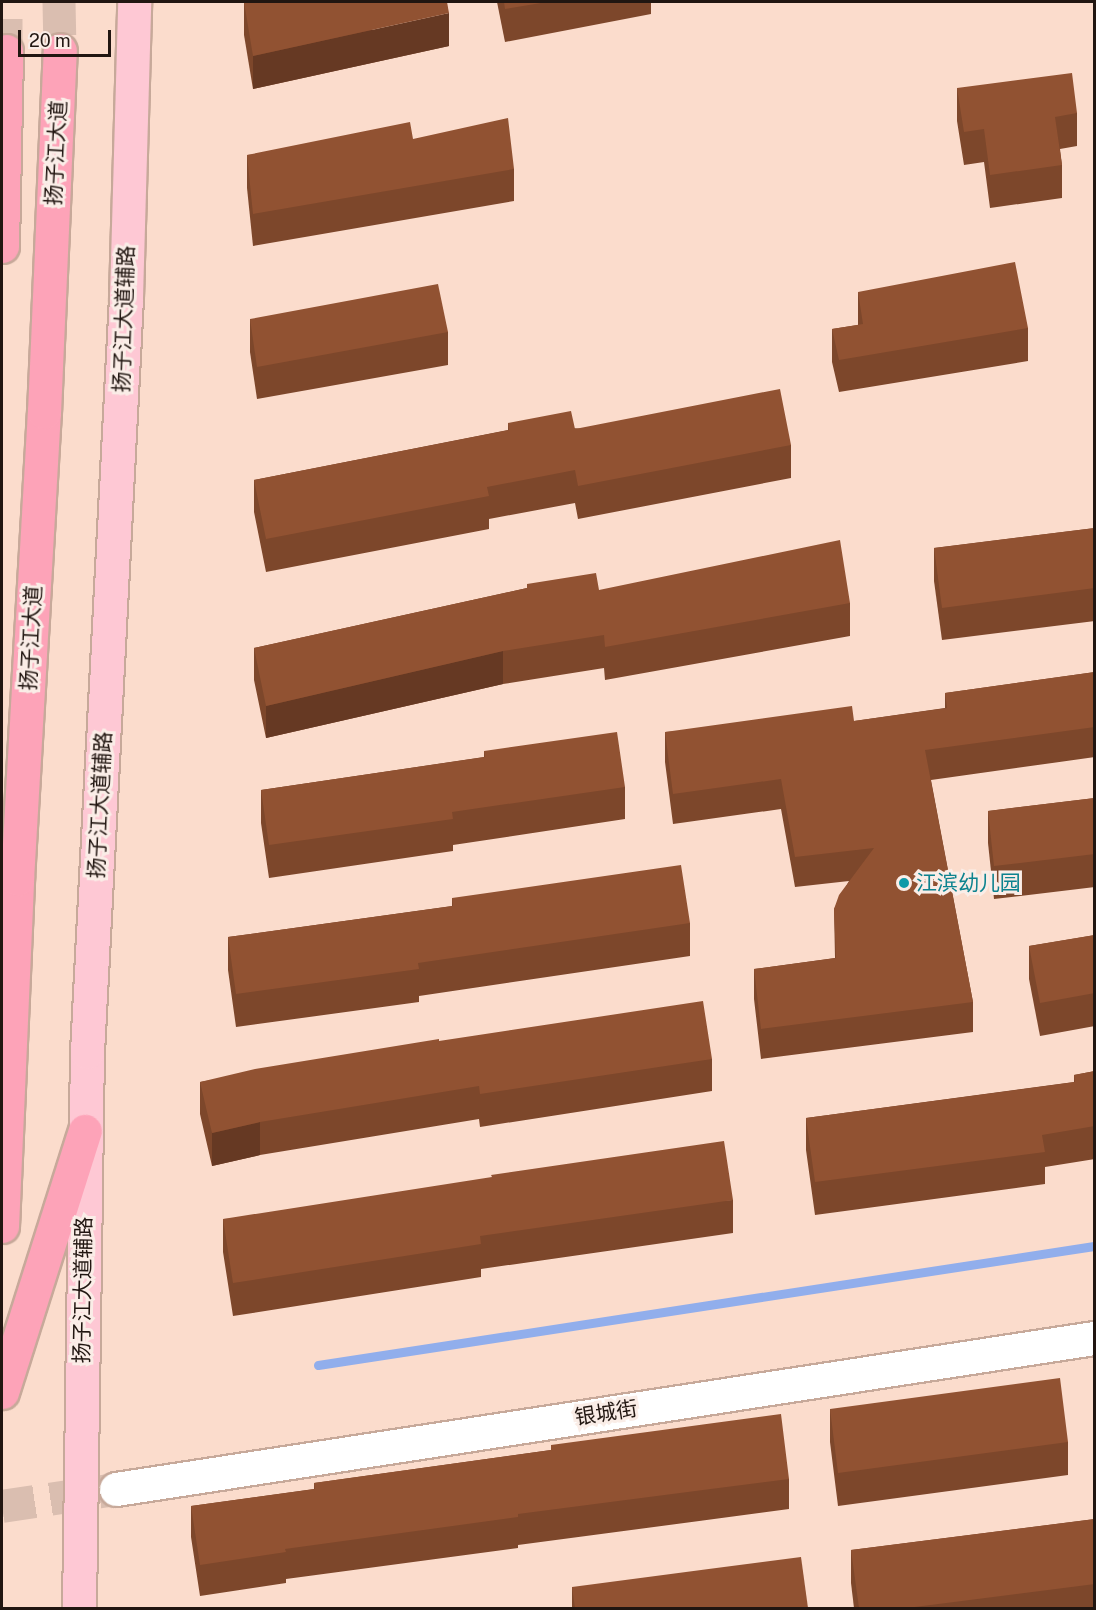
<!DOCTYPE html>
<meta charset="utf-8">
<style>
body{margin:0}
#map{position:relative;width:1096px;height:1610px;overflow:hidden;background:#fbdccc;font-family:"Public Sans","Noto Sans SC",sans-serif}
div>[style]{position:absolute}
.stream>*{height:9px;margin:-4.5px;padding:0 4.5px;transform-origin:4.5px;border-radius:4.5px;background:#91aeec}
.minor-tunnel>*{height:33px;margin-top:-16.5px;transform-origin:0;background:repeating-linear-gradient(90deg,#dabeb0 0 33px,transparent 0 49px)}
.highway-tunnel>*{height:33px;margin-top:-16.5px;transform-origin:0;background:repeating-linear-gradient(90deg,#dabeb0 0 33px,transparent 0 49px)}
.roads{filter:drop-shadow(2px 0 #c7a99a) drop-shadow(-2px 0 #c7a99a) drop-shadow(0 2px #c7a99a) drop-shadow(0 -2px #c7a99a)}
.minor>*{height:33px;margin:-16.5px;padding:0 16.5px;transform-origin:16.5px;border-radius:16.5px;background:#fff}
.major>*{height:33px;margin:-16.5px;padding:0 16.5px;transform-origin:16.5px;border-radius:16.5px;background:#fec8d4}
.highway>*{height:33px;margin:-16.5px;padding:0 16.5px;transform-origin:16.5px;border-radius:16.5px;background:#fda3b8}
.wall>*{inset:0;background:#7d472b}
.shaded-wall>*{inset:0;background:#663923}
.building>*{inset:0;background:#915232}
.dots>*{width:16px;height:16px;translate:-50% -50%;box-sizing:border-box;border:3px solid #faede7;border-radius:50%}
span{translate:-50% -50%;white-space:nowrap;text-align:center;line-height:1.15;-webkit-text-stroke:6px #faede7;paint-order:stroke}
.street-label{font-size:21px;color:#211611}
.culture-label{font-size:21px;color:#0d838f}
.left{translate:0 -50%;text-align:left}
.frame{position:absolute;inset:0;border:3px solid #211611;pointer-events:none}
.scale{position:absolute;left:18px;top:30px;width:93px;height:27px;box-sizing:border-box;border:3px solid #211611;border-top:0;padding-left:8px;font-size:18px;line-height:21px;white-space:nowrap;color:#211611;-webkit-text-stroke:4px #faede7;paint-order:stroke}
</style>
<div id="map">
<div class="stream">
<div style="left:318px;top:1365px;width:785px;rotate:-8.72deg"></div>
</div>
<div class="minor-tunnel">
<div style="left:2px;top:1506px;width:115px;rotate:-8.5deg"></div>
</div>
<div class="highway-tunnel">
<div style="left:59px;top:2px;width:48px;rotate:88.8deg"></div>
<div style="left:6px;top:51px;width:49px;rotate:-90deg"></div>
</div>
<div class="roads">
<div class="minor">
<div style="left:116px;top:1489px;width:990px;rotate:-8.78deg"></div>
</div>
<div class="major">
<div style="left:79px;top:1608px;width:556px;rotate:-89.18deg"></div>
<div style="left:87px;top:1052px;width:756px;rotate:-87.04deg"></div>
<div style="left:126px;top:297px;width:295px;rotate:-88.4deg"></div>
</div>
<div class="highway">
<div style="left:2px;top:246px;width:195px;rotate:-88.8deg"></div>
<div style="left:2px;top:1226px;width:347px;rotate:-87.5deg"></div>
<div style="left:17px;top:879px;width:468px;rotate:-86.7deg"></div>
<div style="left:44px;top:412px;width:362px;rotate:-87.5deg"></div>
<div style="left:2px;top:1392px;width:274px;rotate:-72.4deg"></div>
</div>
</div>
<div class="wall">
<div style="clip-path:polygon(244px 2px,449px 46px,253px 89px,244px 35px)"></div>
<div style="clip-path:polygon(497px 2px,651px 2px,651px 14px,505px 42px)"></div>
<div style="clip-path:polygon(957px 88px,1077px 113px,1077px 146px,1060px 149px,1062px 165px,1062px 198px,990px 208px,984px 162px,964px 165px,957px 121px)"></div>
<div style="clip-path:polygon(413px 139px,514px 169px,514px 201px,253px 246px,247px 188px,247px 155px)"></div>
<div style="clip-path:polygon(1093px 217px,1095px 217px,1095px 259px,1093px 250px)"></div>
<div style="clip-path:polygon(858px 292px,1028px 328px,1028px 361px,839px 392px,832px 362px,832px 329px,858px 325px)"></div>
<div style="clip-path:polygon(250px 319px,448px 332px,448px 365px,257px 399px,250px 352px)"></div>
<div style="clip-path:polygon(508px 423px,791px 445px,791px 478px,578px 519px,575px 503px,489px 519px,489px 529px,266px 572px,254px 512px,254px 480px,508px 430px)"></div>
<div style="clip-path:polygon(1095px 528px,1095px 621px,942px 640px,934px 581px,934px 548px)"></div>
<div style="clip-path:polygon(527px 584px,599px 590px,850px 603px,850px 636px,605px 680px,604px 668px,503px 684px,266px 738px,254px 680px,254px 648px,527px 588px)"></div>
<div style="clip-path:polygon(1095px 672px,1095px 757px,931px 780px,973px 1002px,973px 1032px,761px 1059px,754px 999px,754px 969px,835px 958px,834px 909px,849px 881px,795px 887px,781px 809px,673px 824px,665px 762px,665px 732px,854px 721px,945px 708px,945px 693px)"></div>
<div style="clip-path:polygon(484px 751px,625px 787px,625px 819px,453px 845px,453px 851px,269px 878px,261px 823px,261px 790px,484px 757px)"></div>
<div style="clip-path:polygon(1095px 798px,1095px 887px,994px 899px,988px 843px,988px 811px)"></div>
<div style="clip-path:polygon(452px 898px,690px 923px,690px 956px,419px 996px,419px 1002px,236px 1027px,228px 970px,228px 937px,452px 906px)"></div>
<div style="clip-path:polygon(1095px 935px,1095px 1026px,1040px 1036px,1029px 979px,1029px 946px)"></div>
<div style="clip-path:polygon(439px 1041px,712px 1059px,712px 1091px,480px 1127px,479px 1119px,260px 1155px,212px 1166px,200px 1114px,200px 1082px)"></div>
<div style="clip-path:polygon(1095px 1071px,1095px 1159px,1045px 1167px,1045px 1184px,815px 1215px,806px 1150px,806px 1118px,1074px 1082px,1074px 1075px)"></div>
<div style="clip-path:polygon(733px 1200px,733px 1233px,481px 1269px,481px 1277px,233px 1316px,223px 1252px,223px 1219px)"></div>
<div style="clip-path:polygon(830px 1409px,1068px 1442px,1068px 1475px,838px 1506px,830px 1442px)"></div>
<div style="clip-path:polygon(551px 1445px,789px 1479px,789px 1509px,518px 1545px,518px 1548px,286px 1579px,286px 1583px,200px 1596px,191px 1537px,191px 1506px,314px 1489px,314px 1483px,551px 1450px)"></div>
<div style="clip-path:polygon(1095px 1519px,1095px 1608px,854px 1608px,851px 1583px,851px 1550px)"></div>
<div style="clip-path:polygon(572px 1587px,808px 1608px,572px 1608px)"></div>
</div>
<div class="shaded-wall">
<div style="clip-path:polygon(449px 13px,449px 46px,253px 89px,253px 56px)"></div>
<div style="clip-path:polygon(503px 651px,503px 684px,266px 738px,266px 706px)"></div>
<div style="clip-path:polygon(260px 1122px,260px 1155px,212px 1166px,212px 1133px)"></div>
</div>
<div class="building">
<div style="clip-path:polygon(244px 2px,447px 2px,449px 13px,253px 56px)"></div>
<div style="clip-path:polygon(504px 2px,547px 2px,505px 9px)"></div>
<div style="clip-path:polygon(1072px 73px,1077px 113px,1055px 117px,1062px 165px,990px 175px,984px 129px,964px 132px,957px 88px)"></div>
<div style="clip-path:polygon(508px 118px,514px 169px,253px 214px,247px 155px,410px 122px,413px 139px)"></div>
<div style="clip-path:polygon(1015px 262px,1028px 328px,839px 360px,832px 329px,863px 324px,858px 292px)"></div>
<div style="clip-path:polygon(438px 284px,448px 332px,257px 367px,250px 319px)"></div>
<div style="clip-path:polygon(780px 389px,791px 445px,578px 486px,575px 470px,487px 487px,489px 496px,266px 539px,254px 480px,509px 430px,508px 423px,571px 411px,575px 429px)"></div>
<div style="clip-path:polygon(1095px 528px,1095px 588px,942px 608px,934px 548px)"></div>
<div style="clip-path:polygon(840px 540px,850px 603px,605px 647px,604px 635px,503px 651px,266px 706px,254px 648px,527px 588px,527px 584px,596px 573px,599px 590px)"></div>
<div style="clip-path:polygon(1095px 672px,1095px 727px,925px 750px,973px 1002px,761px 1029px,754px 969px,836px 958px,834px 909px,839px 895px,874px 848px,795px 857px,781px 779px,673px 794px,665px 732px,852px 706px,854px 721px,947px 708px,945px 693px)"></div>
<div style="clip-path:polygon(617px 732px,625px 787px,452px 812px,453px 819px,269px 845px,261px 790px,485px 757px,484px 751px)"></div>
<div style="clip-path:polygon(1095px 798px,1095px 854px,994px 866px,988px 811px)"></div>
<div style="clip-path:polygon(681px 865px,690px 923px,418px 963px,419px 969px,236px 994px,228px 937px,453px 906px,452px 898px)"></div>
<div style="clip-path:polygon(1095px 935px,1095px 993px,1040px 1003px,1029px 946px)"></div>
<div style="clip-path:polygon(703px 1001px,712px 1059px,480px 1094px,479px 1086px,260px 1122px,212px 1133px,200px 1082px,255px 1069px,439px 1039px,439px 1041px)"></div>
<div style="clip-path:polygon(1095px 1071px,1095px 1126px,1042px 1135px,1045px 1152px,815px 1182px,806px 1118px,1075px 1082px,1074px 1075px)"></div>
<div style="clip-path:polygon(724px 1141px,733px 1200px,480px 1236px,481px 1244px,233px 1283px,223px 1219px,492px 1177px,491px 1175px)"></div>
<div style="clip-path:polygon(1060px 1378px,1068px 1442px,838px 1473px,830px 1409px)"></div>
<div style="clip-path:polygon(781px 1414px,789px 1479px,518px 1514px,518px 1517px,285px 1549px,286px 1552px,200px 1565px,191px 1506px,315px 1489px,314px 1483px,551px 1450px,551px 1445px)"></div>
<div style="clip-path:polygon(1095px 1519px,1095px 1584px,907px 1608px,859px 1608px,851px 1550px)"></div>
<div style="clip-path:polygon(801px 1557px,808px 1608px,575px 1608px,572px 1587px)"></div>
</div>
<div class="dots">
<div style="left:904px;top:883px;background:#0f9aa8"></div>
</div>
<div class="street-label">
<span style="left:56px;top:153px;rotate:-87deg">扬子江大道</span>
<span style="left:124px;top:319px;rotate:-88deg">扬子江大道辅路</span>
<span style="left:31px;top:638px;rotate:-87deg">扬子江大道</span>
<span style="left:100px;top:805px;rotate:-87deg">扬子江大道辅路</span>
<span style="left:83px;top:1290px;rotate:-89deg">扬子江大道辅路</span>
<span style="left:606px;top:1413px;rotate:-9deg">银城街</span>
</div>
<div class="culture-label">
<span class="left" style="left:916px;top:883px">江滨幼儿园</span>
</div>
<div class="frame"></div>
<div class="scale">20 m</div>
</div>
